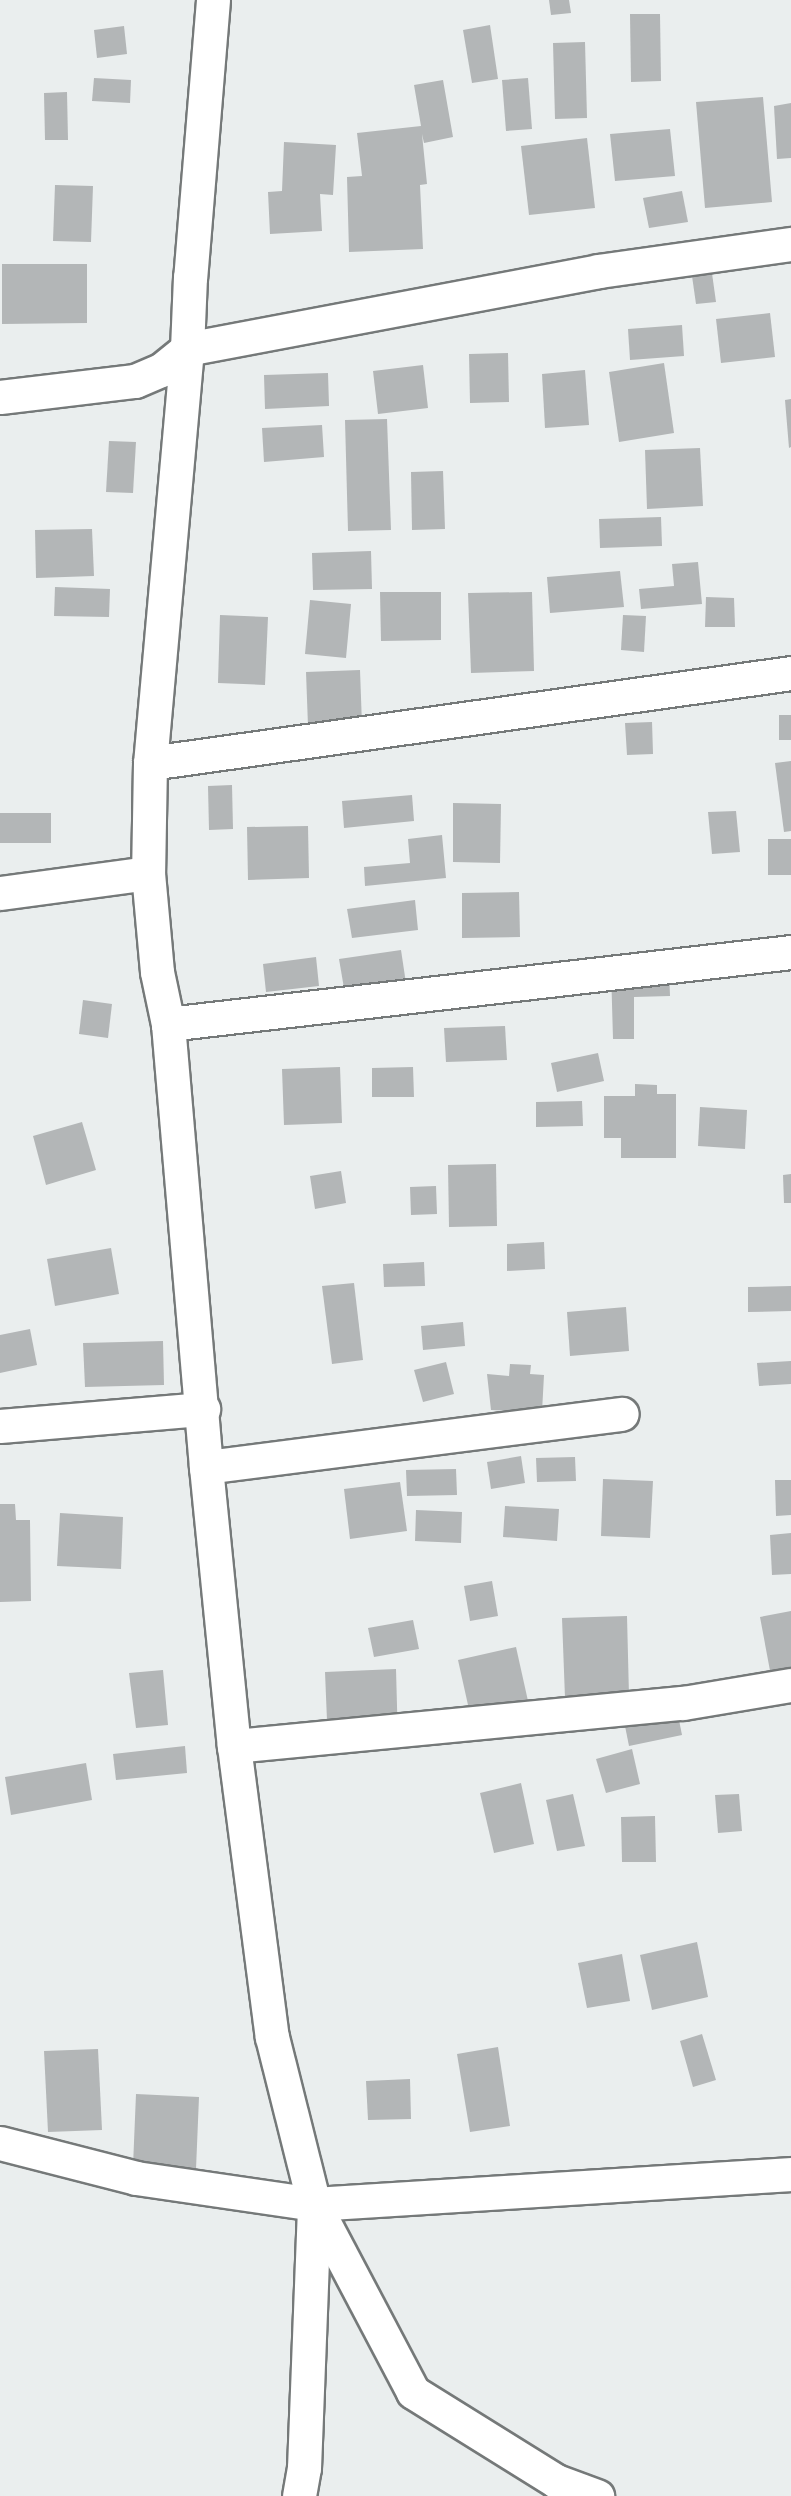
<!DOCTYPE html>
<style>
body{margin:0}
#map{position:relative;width:791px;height:2496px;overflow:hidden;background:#eaeeee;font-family:"PT Sans Narrow",sans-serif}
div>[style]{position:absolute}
.building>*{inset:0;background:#b3b6b7}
.roads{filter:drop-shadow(2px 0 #757979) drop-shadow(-2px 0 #757979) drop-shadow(0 2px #757979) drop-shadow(0 -2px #757979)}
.minor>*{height:33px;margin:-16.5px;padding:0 16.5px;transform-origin:16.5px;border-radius:16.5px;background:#fff}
span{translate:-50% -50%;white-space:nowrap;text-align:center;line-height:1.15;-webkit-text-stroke:5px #fff;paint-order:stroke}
</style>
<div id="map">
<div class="building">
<div style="clip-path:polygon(549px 0,569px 0,571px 13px,551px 15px)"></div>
<div style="clip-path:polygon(630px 14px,660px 14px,661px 81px,631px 82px)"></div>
<div style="clip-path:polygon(490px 25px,498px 79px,472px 83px,463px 30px)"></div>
<div style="clip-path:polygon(124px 26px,127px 54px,97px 58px,94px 30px)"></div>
<div style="clip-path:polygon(585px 42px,587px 118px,555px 119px,553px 43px)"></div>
<div style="clip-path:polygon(94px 78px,131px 80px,130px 103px,92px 101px)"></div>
<div style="clip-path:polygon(528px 78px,532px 129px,506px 131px,502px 80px)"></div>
<div style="clip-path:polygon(443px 80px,453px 137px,424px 143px,422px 134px,427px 184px,420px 185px,423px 249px,349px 252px,347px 177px,362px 176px,357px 133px,421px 126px,414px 85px)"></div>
<div style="clip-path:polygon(67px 92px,68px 140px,45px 140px,44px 93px)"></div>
<div style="clip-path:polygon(763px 97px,772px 202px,705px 208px,696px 102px)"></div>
<div style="clip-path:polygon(791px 103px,791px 158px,777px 159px,774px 106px)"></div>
<div style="clip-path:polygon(670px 129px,675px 176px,615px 181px,610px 134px)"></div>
<div style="clip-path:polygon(587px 138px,595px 208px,529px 215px,521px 146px)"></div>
<div style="clip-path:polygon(284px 142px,336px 145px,333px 195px,320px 194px,322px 231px,270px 234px,268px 192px,282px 191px)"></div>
<div style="clip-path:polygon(55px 185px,93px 186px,91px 242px,53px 241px)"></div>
<div style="clip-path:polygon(682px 191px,688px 222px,649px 228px,643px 198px)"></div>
<div style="clip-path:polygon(710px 259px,716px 302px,696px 304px,690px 262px)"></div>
<div style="clip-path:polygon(2px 264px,87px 264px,87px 323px,2px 324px)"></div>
<div style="clip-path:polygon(770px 313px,775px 357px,721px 363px,716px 319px)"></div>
<div style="clip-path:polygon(682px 325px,684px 356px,630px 360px,628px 329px)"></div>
<div style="clip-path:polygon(508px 353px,509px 402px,470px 403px,469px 354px)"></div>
<div style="clip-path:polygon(664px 363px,674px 433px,619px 442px,609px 372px)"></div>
<div style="clip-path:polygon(423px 365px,428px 408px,378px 414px,373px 371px)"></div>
<div style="clip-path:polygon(585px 370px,589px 425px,545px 428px,542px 374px)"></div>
<div style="clip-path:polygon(328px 373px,329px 406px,265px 409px,264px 375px)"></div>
<div style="clip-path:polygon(791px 399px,791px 447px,789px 448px,785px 400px)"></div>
<div style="clip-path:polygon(387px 419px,391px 530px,348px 531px,345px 420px)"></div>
<div style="clip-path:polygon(322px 425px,324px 457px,264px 462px,262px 428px)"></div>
<div style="clip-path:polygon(109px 441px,136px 442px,133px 493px,106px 492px)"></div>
<div style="clip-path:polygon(700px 448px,703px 506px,647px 509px,645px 450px)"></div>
<div style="clip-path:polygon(443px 471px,445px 529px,412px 530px,411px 472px)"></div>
<div style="clip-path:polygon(661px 517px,662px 546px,600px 548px,599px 519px)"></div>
<div style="clip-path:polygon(92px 529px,94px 576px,36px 578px,35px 530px)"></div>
<div style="clip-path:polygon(371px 551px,372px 589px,313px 590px,312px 553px)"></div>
<div style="clip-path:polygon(698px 562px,702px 604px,641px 609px,639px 589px,674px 586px,672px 564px)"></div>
<div style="clip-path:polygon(620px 571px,624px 607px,550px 613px,547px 577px)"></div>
<div style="clip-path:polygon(55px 587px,110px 589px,109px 617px,54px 616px)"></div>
<div style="clip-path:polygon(380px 592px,441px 592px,441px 640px,381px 641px)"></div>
<div style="clip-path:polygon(532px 592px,534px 671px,471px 673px,468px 593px)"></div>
<div style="clip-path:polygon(706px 597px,734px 598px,735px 627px,705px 627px)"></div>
<div style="clip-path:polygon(310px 600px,351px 604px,346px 658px,305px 654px)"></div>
<div style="clip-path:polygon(220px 615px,268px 617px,265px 685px,218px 683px)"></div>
<div style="clip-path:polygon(623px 615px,646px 616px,644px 652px,621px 650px)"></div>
<div style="clip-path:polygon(360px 670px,362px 725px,308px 726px,306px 672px)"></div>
<div style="clip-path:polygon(779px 715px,791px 715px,791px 740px,779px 740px)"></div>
<div style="clip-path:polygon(652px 722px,653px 754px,627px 755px,625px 723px)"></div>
<div style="clip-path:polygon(791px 761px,791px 831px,784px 832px,775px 763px)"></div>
<div style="clip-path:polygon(232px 785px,233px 829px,209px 830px,208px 786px)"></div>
<div style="clip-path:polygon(412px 795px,414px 821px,344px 828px,342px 801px)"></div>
<div style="clip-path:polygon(453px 803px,501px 804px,500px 863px,453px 862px)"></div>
<div style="clip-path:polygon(736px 811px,740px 852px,712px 854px,708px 812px)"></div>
<div style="clip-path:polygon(0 813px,51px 813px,51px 843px,0 843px)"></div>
<div style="clip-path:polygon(308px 826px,309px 878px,248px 880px,247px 827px)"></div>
<div style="clip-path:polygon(442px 835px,446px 878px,365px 886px,364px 867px,410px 863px,408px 839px)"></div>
<div style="clip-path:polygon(768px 839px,791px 839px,791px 875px,768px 875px)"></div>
<div style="clip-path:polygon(519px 892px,520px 937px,462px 938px,462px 893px)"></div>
<div style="clip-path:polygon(415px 900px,418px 930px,352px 938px,347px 909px)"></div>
<div style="clip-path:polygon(401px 950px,407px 990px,346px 1000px,339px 959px)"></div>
<div style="clip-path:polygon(316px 957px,319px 986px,266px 992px,263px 964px)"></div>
<div style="clip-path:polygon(669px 967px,670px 996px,634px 997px,634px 1039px,613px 1039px,611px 969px)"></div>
<div style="clip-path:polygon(83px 1000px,112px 1004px,108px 1038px,79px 1034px)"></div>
<div style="clip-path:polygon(505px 1026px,507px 1060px,446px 1062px,444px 1028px)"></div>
<div style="clip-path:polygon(598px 1053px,604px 1081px,557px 1092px,551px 1063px)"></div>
<div style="clip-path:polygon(340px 1067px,342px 1123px,284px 1125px,282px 1069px)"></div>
<div style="clip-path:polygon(413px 1067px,414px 1097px,372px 1097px,372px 1068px)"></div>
<div style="clip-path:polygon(635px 1084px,657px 1085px,657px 1094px,676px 1094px,676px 1158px,621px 1158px,621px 1138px,604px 1138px,604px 1096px,635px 1096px)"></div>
<div style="clip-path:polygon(582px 1101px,583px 1126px,536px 1127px,536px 1102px)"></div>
<div style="clip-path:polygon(700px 1107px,747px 1110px,745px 1149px,698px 1146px)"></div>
<div style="clip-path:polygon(82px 1122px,96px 1170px,46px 1185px,33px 1136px)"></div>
<div style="clip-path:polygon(496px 1164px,497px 1226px,449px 1227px,448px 1165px)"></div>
<div style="clip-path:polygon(341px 1171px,346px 1203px,315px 1209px,310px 1176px)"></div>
<div style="clip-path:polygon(791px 1174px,791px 1203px,784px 1203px,783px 1175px)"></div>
<div style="clip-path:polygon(436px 1186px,437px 1214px,411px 1215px,410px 1187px)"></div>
<div style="clip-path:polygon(544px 1242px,545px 1269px,507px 1271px,507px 1244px)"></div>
<div style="clip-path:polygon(111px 1248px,119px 1294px,55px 1306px,47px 1259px)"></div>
<div style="clip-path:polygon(424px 1262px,425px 1286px,384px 1287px,383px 1264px)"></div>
<div style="clip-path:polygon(354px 1283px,363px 1360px,332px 1364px,322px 1286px)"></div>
<div style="clip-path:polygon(791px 1286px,791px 1311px,748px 1312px,748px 1287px)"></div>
<div style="clip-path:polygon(626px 1307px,629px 1351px,570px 1356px,567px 1312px)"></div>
<div style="clip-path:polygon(463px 1322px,465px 1346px,423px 1350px,421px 1326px)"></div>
<div style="clip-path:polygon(30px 1329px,37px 1365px,0 1373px,0 1335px)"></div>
<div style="clip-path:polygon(163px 1341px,164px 1385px,85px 1387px,83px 1343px)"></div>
<div style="clip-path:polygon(791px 1361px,791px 1384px,759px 1386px,757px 1363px)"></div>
<div style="clip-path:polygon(446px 1362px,454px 1394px,423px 1402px,414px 1370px)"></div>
<div style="clip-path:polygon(510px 1364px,531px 1365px,530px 1374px,544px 1375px,542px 1412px,491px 1410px,487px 1374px,509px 1376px)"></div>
<div style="clip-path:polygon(521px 1456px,525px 1483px,491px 1489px,487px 1462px)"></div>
<div style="clip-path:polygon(575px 1457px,576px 1481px,537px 1482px,536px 1458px)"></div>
<div style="clip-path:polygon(456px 1469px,457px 1495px,407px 1496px,406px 1470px)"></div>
<div style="clip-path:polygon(603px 1479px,653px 1481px,650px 1538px,601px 1536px)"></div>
<div style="clip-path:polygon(775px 1480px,791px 1480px,791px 1515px,776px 1516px)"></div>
<div style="clip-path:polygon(400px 1482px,407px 1531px,350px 1539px,344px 1489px)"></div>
<div style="clip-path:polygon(0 1504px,15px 1504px,16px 1520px,30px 1520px,31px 1601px,0 1602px)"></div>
<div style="clip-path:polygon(505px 1506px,559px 1509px,557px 1541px,503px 1537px)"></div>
<div style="clip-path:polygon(416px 1510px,462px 1512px,461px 1543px,415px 1541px)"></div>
<div style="clip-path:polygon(60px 1513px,123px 1517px,121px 1569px,57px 1566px)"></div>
<div style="clip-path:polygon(791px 1533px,791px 1574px,772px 1575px,770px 1535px)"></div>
<div style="clip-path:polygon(492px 1581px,498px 1616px,470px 1621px,464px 1586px)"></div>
<div style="clip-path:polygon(791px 1611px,791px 1672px,771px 1676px,760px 1617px)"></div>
<div style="clip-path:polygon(627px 1616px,629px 1696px,565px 1698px,562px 1618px)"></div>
<div style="clip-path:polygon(413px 1620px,419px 1649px,374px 1657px,368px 1628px)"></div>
<div style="clip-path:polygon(516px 1647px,528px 1701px,470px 1714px,458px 1660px)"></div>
<div style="clip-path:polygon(396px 1669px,398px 1743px,328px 1745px,325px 1672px)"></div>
<div style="clip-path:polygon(163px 1670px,168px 1725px,136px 1728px,129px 1673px)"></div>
<div style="clip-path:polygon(677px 1710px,682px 1735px,629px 1746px,624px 1721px)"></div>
<div style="clip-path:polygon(185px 1746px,187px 1773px,116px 1780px,113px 1754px)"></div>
<div style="clip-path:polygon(632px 1749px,640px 1784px,606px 1793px,596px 1759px)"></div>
<div style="clip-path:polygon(86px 1763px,92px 1800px,11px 1815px,5px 1777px)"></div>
<div style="clip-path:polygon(521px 1783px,534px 1844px,494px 1853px,480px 1793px)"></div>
<div style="clip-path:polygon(573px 1794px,585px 1846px,557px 1851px,546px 1800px)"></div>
<div style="clip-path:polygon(739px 1794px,742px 1831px,718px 1833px,715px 1795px)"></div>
<div style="clip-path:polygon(655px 1816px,656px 1862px,622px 1862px,621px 1817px)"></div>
<div style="clip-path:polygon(697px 1942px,708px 1997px,652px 2010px,640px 1955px)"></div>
<div style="clip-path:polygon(622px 1954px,630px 2001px,587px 2008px,578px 1963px)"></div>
<div style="clip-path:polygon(702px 2034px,716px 2080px,693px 2087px,680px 2041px)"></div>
<div style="clip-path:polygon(498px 2047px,510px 2126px,470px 2132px,457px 2054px)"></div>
<div style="clip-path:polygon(98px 2049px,102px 2130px,48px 2132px,44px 2051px)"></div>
<div style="clip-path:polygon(410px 2079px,411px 2119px,368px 2120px,366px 2081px)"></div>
<div style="clip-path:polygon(136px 2094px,199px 2097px,196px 2169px,133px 2166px)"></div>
</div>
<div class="roads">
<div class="minor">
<div style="left:213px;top:0;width:278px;rotate:94.7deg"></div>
<div style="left:190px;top:277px;width:72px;rotate:92.4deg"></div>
<div style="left:187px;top:349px;width:416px;rotate:95.1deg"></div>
<div style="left:150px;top:763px;width:110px;rotate:91deg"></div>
<div style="left:148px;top:873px;width:99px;rotate:84.8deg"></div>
<div style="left:157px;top:972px;width:53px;rotate:78.1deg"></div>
<div style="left:168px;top:1024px;width:445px;rotate:85.1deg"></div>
<div style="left:206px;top:1467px;width:280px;rotate:84.3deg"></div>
<div style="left:234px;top:1746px;width:293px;rotate:82.6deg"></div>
<div style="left:272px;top:2037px;width:172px;rotate:75.9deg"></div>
<div style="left:314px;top:2204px;width:212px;rotate:62.2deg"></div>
<div style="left:413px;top:2392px;width:168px;rotate:31.9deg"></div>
<div style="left:556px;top:2481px;width:44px;rotate:20.1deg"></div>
<div style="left:0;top:397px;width:136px;rotate:-6.8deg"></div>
<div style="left:135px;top:381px;width:28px;rotate:-23deg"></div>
<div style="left:161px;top:370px;width:33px;rotate:-39deg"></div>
<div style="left:187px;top:349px;width:418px;rotate:-10.7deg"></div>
<div style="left:598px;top:271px;width:195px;rotate:-8deg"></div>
<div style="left:150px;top:763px;width:647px;rotate:-7.99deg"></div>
<div style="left:0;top:893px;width:149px;rotate:-7.7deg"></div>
<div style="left:168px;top:1024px;width:627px;rotate:-6.59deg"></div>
<div style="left:0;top:1426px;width:204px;rotate:-4.8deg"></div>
<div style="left:206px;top:1467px;width:419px;rotate:-7.3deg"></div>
<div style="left:234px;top:1746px;width:451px;rotate:-5.5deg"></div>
<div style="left:683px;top:1703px;width:109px;rotate:-9.5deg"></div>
<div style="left:0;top:2143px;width:140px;rotate:14.4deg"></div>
<div style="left:136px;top:2178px;width:180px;rotate:8.3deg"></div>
<div style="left:314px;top:2204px;width:478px;rotate:-3.6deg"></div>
<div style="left:299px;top:2496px;width:28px;rotate:-80deg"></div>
<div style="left:304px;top:2468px;width:264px;rotate:-87.8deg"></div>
</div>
</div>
</div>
